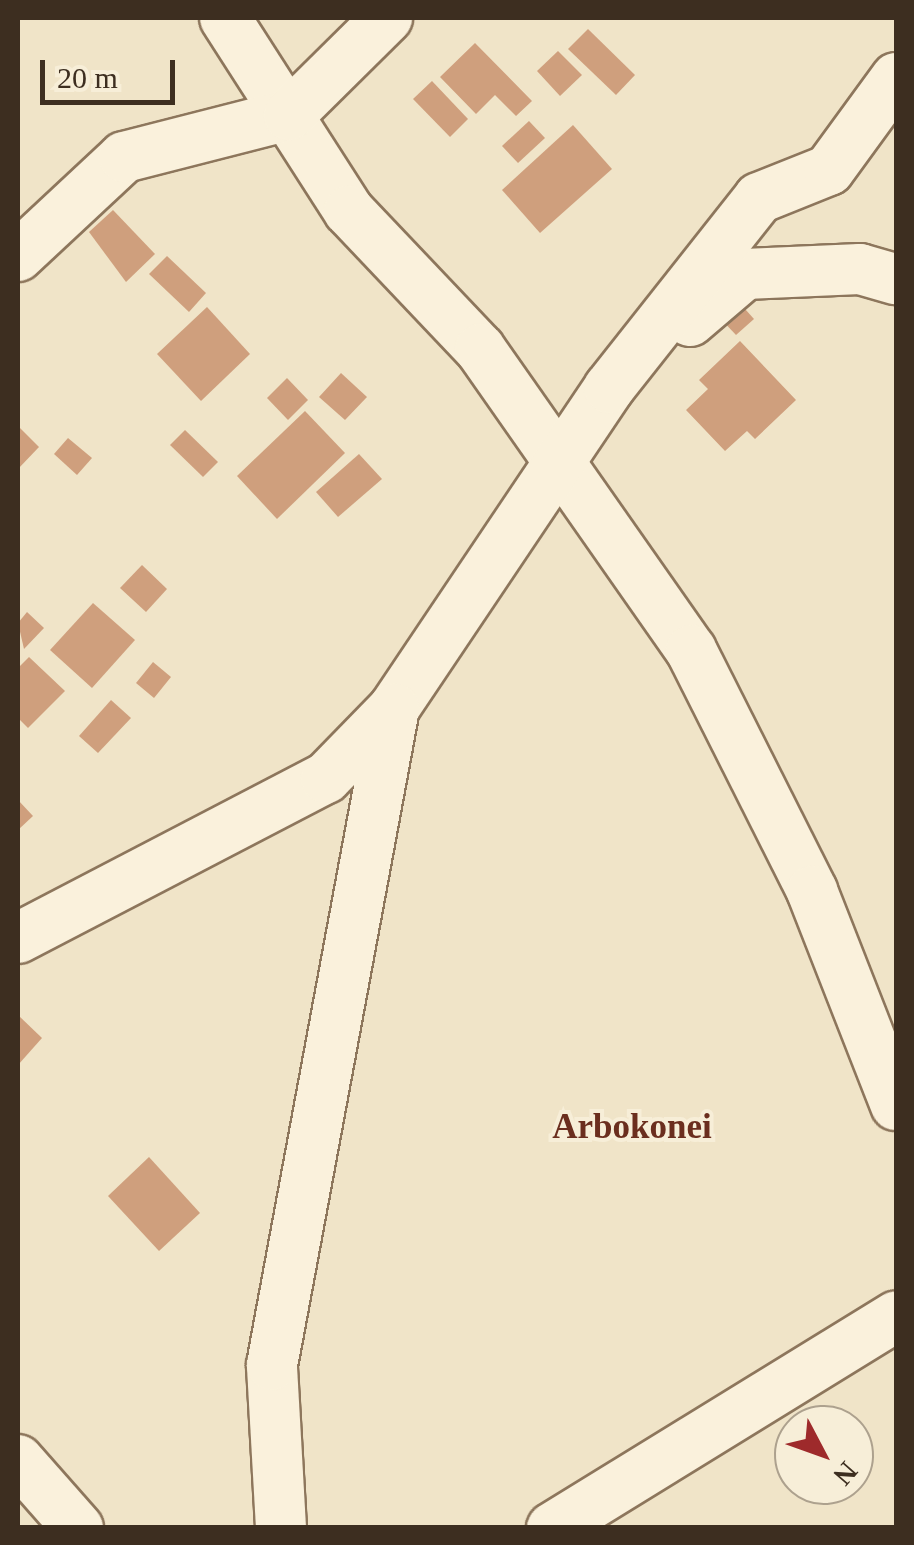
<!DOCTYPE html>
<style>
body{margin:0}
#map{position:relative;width:914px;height:1545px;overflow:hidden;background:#f0e4c8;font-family:"Times New Roman",serif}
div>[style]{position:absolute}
.building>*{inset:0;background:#cf9f7d}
.roads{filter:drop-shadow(2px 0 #8d765c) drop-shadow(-2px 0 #8d765c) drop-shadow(0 2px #8d765c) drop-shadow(0 -2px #8d765c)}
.minor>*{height:50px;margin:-25px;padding:0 25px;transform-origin:25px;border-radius:25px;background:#faf1dc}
span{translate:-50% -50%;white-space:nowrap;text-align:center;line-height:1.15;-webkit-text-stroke:8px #f7eed8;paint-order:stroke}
.district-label{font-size:35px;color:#6b2e1e;font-weight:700}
.frame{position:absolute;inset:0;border:20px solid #3d2e20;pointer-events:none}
.north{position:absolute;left:774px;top:1405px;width:100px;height:100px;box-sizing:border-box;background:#f7eed8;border:2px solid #ada18e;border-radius:50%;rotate:131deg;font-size:28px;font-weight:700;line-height:40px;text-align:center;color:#3d2e20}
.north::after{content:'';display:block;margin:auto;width:35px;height:45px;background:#9e2a2b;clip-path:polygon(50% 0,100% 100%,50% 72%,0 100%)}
.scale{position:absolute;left:40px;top:60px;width:135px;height:45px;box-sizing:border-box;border:5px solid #3d2e20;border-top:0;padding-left:12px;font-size:30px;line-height:35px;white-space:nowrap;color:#3d2e20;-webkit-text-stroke:8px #f7eed8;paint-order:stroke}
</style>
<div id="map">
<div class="building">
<div style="clip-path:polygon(588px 29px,635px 75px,616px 95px,568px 49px)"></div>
<div style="clip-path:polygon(475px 43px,532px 101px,516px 116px,495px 95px,476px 114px,440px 77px)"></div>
<div style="clip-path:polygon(558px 51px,582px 75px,560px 96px,537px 71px)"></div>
<div style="clip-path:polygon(432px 81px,468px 119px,450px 137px,413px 99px)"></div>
<div style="clip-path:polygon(529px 121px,545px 138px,518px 163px,502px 146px)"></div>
<div style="clip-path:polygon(573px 125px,612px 169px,540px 233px,502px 190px)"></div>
<div style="clip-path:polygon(113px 210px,155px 254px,126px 282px,89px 232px)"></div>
<div style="clip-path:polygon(167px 256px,206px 293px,189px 312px,149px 274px)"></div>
<div style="clip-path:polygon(737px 300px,754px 319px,736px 335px,719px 317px)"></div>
<div style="clip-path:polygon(207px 307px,250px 354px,201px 401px,157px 354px)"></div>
<div style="clip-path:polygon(740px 341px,796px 400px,755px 439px,747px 431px,725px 451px,686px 410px,708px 389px,699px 380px)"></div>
<div style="clip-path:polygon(341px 373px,367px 397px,345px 420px,319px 397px)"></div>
<div style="clip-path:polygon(287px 378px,308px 400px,288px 420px,267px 398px)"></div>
<div style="clip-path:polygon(305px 411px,345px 453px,277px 519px,237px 476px)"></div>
<div style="clip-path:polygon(18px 426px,39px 447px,18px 469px)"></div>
<div style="clip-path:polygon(185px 430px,218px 462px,203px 477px,170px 445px)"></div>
<div style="clip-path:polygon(68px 438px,92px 458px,77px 475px,54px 454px)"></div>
<div style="clip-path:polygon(359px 454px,382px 479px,338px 517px,316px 492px)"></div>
<div style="clip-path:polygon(142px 565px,167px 589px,146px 612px,120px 588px)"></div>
<div style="clip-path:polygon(93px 603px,135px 640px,92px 688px,50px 650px)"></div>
<div style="clip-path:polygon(27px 612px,44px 628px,24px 649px,18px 623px)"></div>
<div style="clip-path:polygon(29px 657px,65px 691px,28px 728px,18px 718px,18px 668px)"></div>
<div style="clip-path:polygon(153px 662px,171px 677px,154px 698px,136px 683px)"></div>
<div style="clip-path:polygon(111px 700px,131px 718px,98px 753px,79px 736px)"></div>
<div style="clip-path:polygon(18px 800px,33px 816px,18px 830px)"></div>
<div style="clip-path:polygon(18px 1015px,42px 1038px,18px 1065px)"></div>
<div style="clip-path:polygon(149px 1157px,200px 1213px,159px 1251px,108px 1196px)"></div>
</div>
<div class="roads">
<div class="minor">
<div style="left:225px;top:18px;width:229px;rotate:57.3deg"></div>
<div style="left:349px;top:211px;width:190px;rotate:46.5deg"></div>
<div style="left:480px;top:349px;width:368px;rotate:55deg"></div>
<div style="left:691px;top:650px;width:270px;rotate:63.3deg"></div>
<div style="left:812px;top:891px;width:230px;rotate:68.6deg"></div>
<div style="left:18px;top:256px;width:145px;rotate:-43deg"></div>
<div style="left:124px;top:157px;width:170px;rotate:-14.3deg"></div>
<div style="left:289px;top:115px;width:138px;rotate:-44.7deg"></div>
<div style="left:690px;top:321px;width:72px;rotate:-40.5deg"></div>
<div style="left:745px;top:274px;width:115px;rotate:-2.5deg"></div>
<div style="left:860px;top:269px;width:37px;rotate:16deg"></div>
<div style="left:18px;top:938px;width:347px;rotate:-27.5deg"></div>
<div style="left:326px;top:778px;width:98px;rotate:-45.8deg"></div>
<div style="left:394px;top:708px;width:386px;rotate:-56.1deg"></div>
<div style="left:609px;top:388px;width:242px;rotate:-51.7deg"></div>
<div style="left:759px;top:198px;width:75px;rotate:-21.8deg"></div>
<div style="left:829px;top:170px;width:114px;rotate:-53.9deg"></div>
<div style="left:18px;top:1460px;width:91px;rotate:48.6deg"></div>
<div style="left:281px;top:1528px;width:163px;rotate:-93.2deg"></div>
<div style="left:272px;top:1365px;width:668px;rotate:-79.48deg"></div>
<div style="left:552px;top:1528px;width:404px;rotate:-31.6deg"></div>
</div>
</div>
<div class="district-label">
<span style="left:632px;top:1127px">Arbokonei</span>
</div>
<div class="frame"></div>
<div class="north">N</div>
<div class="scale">20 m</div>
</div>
